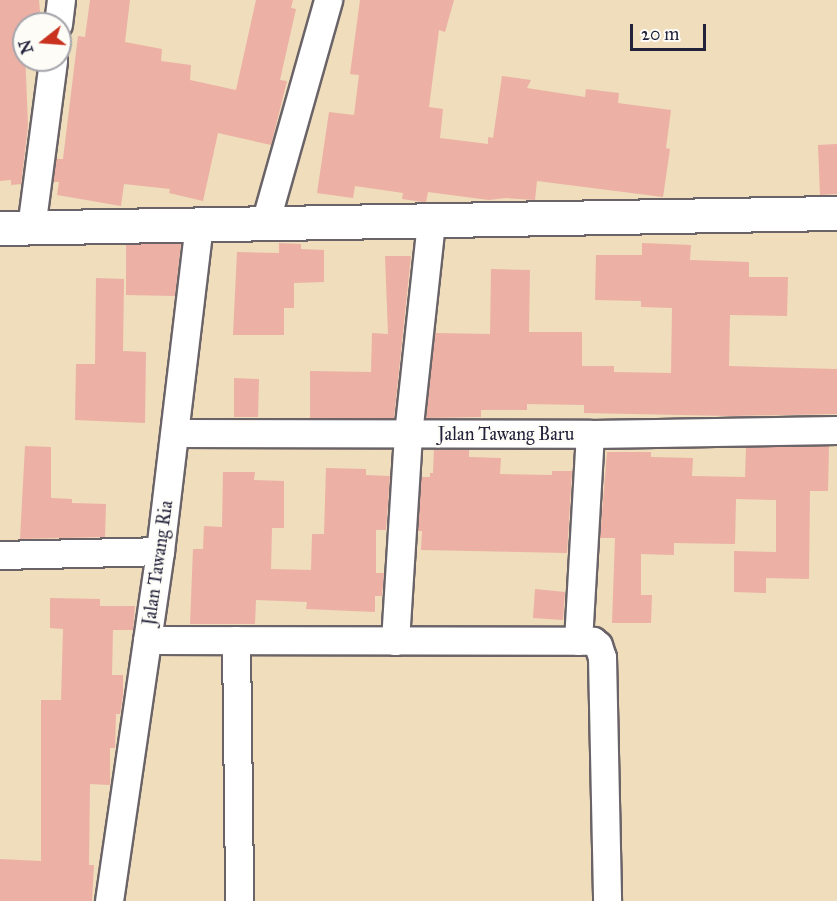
<!DOCTYPE html>
<style>
body{margin:0}
#map{position:relative;width:837px;height:901px;overflow:hidden;background:#efddbb;font-family:"IM FELL Great Primer",serif}
div>[style]{position:absolute}
.building>*{inset:0;background:#ecb0a5}
.roads{filter:drop-shadow(2px 0 #6a6368) drop-shadow(-2px 0 #6a6368) drop-shadow(0 2px #6a6368) drop-shadow(0 -2px #6a6368)}
.minor>*{height:27px;margin:-13.5px;padding:0 13.5px;transform-origin:13.5px;border-radius:13.5px;background:#fff}
.tertiary>*{height:33px;margin:-16.5px;padding:0 16.5px;transform-origin:16.5px;border-radius:16.5px;background:#fff}
span{translate:-50% -50%;white-space:nowrap;text-align:center;line-height:1.15;-webkit-text-stroke:4.5px #fdfcf7;paint-order:stroke}
.street-label{font-size:18px;color:#22223b}
.north{position:absolute;left:12px;top:12px;width:60px;height:60px;box-sizing:border-box;background:#fdfcf7;border:2px solid #a5a5ac;border-radius:50%;rotate:253deg;font-size:16px;font-weight:700;line-height:24px;text-align:center;color:#22223b}
.north::after{content:'';display:block;margin:auto;width:21px;height:27px;background:#c8321e;clip-path:polygon(50% 0,100% 100%,50% 72%,0 100%)}
.scale{position:absolute;left:630px;top:24px;width:76px;height:27px;box-sizing:border-box;border:3px solid #22223b;border-top:0;padding-left:8px;font-size:18px;line-height:21px;white-space:nowrap;color:#22223b;-webkit-text-stroke:4px #fdfcf7;paint-order:stroke}
</style>
<div id="map">
<div class="building">
<div style="clip-path:polygon(0 0,39px 0,41px 24px,24px 24px,28px 126px,21px 184px,11px 185px,11px 180px,0 181px)"></div>
<div style="clip-path:polygon(90px 0,130px 0,125px 42px,162px 49px,161px 61px,191px 65px,190px 80px,236px 90px,256px 0,293px 0,291px 8px,296px 9px,280px 80px,287px 81px,271px 145px,218px 133px,203px 201px,169px 193px,170px 189px,124px 184px,121px 206px,57px 195px,59px 182px,53px 182px,56px 159px,63px 159px,78px 36px,85px 37px)"></div>
<div style="clip-path:polygon(360px 0,454px 0,445px 32px,439px 30px,429px 107px,443px 109px,440px 138px,488px 144px,488px 137px,493px 138px,502px 76px,531px 80px,527px 88px,585px 97px,586px 89px,619px 93px,618px 103px,671px 110px,666px 148px,670px 149px,663px 197px,537px 181px,535px 200px,506px 198px,489px 200px,428px 192px,426px 202px,423px 202px,402px 199px,403px 193px,355px 186px,353px 198px,317px 193px,329px 112px,354px 115px,359px 75px,350px 74px)"></div>
<div style="clip-path:polygon(837px 144px,837px 194px,820px 195px,818px 145px)"></div>
<div style="clip-path:polygon(279px 243px,301px 244px,301px 249px,324px 250px,324px 282px,294px 283px,294px 308px,284px 308px,284px 335px,233px 335px,237px 252px,279px 253px)"></div>
<div style="clip-path:polygon(642px 243px,691px 245px,690px 260px,749px 262px,749px 277px,788px 277px,787px 316px,730px 315px,729px 366px,837px 369px,837px 414px,730px 416px,584px 413px,584px 405px,527px 404px,527px 410px,481px 410px,481px 417px,426px 418px,435px 333px,490px 334px,491px 269px,530px 270px,529px 332px,582px 332px,582px 366px,614px 366px,614px 372px,671px 373px,672px 308px,641px 307px,641px 301px,595px 300px,596px 255px,642px 255px)"></div>
<div style="clip-path:polygon(126px 244px,181px 244px,175px 296px,126px 295px)"></div>
<div style="clip-path:polygon(385px 256px,411px 256px,394px 418px,310px 418px,310px 371px,371px 372px,372px 333px,388px 334px)"></div>
<div style="clip-path:polygon(96px 278px,124px 279px,123px 351px,146px 352px,145px 423px,75px 420px,76px 364px,95px 364px)"></div>
<div style="clip-path:polygon(234px 378px,259px 379px,258px 417px,234px 417px)"></div>
<div style="clip-path:polygon(25px 446px,51px 447px,51px 498px,72px 499px,72px 503px,106px 504px,105px 537px,20px 539px)"></div>
<div style="clip-path:polygon(829px 446px,828px 491px,810px 491px,809px 579px,766px 578px,766px 593px,734px 592px,734px 551px,776px 552px,776px 500px,736px 499px,735px 544px,674px 543px,674px 555px,641px 554px,641px 595px,652px 595px,651px 623px,612px 623px,615px 538px,600px 538px,607px 452px,651px 452px,651px 457px,693px 458px,692px 476px,745px 477px,746px 447px)"></div>
<div style="clip-path:polygon(434px 449px,469px 449px,469px 457px,501px 458px,500px 474px,552px 475px,552px 471px,572px 471px,567px 553px,421px 550px,422px 531px,418px 531px,421px 477px,430px 477px,430px 473px,433px 473px)"></div>
<div style="clip-path:polygon(326px 468px,366px 469px,366px 475px,390px 476px,386px 530px,376px 530px,376px 573px,384px 573px,382px 596px,375px 596px,375px 612px,306px 609px,307px 602px,256px 600px,255px 624px,190px 624px,193px 549px,203px 549px,204px 526px,222px 527px,223px 472px,255px 472px,254px 480px,284px 481px,284px 528px,272px 528px,271px 569px,311px 570px,312px 534px,324px 534px)"></div>
<div style="clip-path:polygon(535px 589px,565px 592px,563px 620px,533px 618px)"></div>
<div style="clip-path:polygon(50px 598px,100px 599px,100px 606px,135px 606px,133px 630px,113px 630px,112px 675px,123px 675px,123px 695px,120px 714px,116px 714px,115px 748px,110px 748px,110px 785px,90px 784px,89px 865px,94px 865px,92px 901px,0 901px,0 859px,41px 861px,41px 700px,61px 700px,63px 629px,50px 628px)"></div>
</div>
<div class="roads">
<div class="minor">
<div style="left:58px;top:24px;width:24px;rotate:-83deg"></div>
<div style="left:265px;top:223px;width:232px;rotate:-74.2deg"></div>
<div style="left:31px;top:228px;width:169px;rotate:-82.5deg"></div>
<div style="left:175px;top:433px;width:415px;rotate:0.1deg"></div>
<div style="left:590px;top:434px;width:247px;rotate:-0.9deg"></div>
<div style="left:0;top:555px;width:160px;rotate:-1.4deg"></div>
<div style="left:147px;top:640px;width:446px;rotate:0.1deg"></div>
<div style="left:593px;top:641px;width:6px;rotate:39deg"></div>
<div style="left:598px;top:645px;width:13px;rotate:72deg"></div>
<div style="left:602px;top:657px;width:244px;rotate:88.8deg"></div>
<div style="left:236px;top:640px;width:261px;rotate:89.3deg"></div>
<div style="left:395px;top:641px;width:207px;rotate:-86.4deg"></div>
<div style="left:408px;top:434px;width:213px;rotate:-83.8deg"></div>
<div style="left:578px;top:641px;width:207px;rotate:-86.7deg"></div>
<div style="left:109px;top:901px;width:354px;rotate:-81.7deg"></div>
<div style="left:160px;top:551px;width:329px;rotate:-83.2deg"></div>
</div>
<div class="tertiary">
<div style="left:0;top:228px;width:837px;rotate:-1.03deg"></div>
</div>
</div>
<div class="street-label">
<span style="left:506px;top:434px">Jalan Tawang Baru</span>
<span style="left:158px;top:563px;rotate:-82deg">Jalan Tawang Ria</span>
</div>
<div class="north">N</div>
<div class="scale">20 m</div>
</div>
